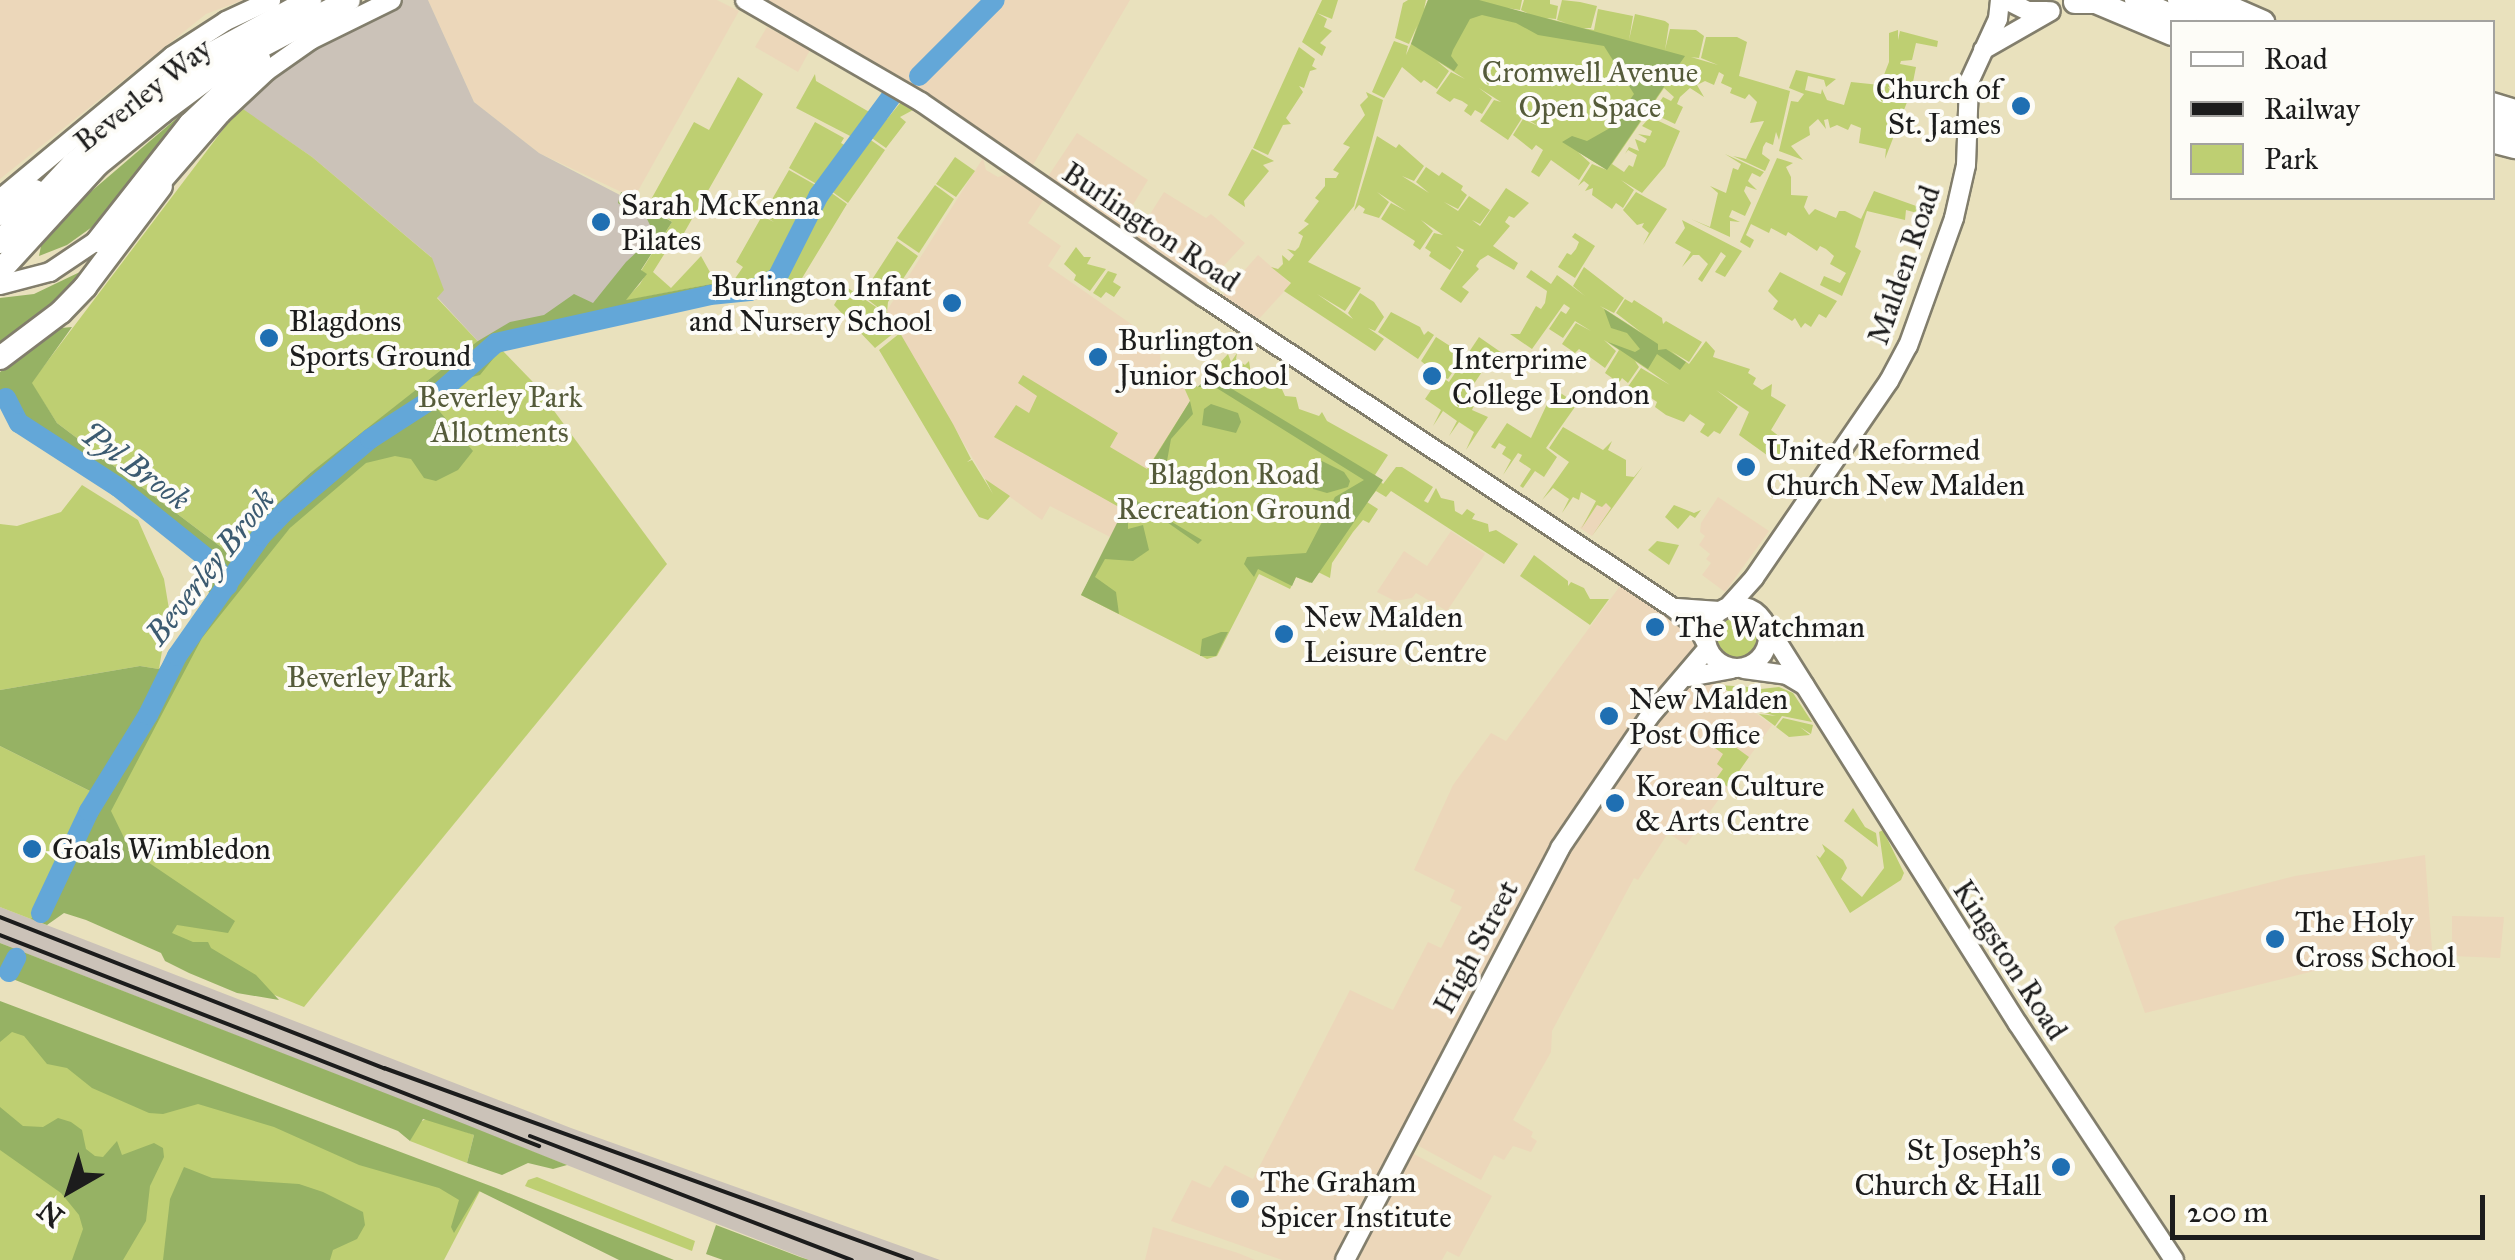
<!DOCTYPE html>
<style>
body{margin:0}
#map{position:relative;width:2515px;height:1260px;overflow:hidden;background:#e9e1bd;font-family:"IM FELL Great Primer",serif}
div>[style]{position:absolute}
.built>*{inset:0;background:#ecd7ba}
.industrial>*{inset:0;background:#cbc2b8}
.green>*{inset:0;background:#becf72}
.round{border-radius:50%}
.forest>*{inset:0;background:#96b264}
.river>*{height:20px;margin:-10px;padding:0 10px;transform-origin:10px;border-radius:10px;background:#63a7d8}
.roads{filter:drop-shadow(2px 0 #827e6c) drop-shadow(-2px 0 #827e6c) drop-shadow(0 2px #827e6c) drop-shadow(0 -2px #827e6c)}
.secondary>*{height:18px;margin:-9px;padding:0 9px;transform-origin:9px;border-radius:9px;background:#fff}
.primary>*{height:18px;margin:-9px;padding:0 9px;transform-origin:9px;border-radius:9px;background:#fff}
.primary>.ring{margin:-9px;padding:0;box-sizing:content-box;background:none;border:18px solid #fff;border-radius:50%}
.highway>*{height:22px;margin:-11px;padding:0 11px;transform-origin:11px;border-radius:11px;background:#fff}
.rail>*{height:4px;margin:-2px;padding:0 2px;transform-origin:2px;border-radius:2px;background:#1c1c1c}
.dots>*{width:28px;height:28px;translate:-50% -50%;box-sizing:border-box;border:5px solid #fdfcf7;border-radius:50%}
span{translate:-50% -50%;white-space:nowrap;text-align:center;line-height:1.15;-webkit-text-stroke:8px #fdfcf7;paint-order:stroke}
.park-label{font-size:30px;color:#555b3a}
.poi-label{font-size:30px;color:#1c1c1c}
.right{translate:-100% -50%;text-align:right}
.left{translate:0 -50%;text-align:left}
.street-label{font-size:30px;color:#1c1c1c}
.water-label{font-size:32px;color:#3c5b71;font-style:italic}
.legend{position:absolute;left:2170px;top:20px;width:325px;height:180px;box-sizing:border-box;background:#fdfcf7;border:2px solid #a3a29f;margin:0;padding:12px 18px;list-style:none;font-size:30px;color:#1c1c1c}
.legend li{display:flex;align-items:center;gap:20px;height:50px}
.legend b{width:50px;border:2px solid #a3a29f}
.north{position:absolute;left:20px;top:1140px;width:100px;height:100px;-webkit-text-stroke:8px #fdfcf7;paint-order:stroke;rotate:219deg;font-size:28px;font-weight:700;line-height:40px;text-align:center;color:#1c1c1c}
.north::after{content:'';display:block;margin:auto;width:35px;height:45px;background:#1c1c1c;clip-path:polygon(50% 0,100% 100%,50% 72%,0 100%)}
.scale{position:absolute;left:2170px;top:1195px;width:315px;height:45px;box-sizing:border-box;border:5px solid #1c1c1c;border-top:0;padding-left:12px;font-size:30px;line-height:35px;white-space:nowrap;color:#1c1c1c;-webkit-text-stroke:8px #fdfcf7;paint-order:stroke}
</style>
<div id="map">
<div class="built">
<div style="clip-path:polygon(0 0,243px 0,206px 14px,0 179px)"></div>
<div style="clip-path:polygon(428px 0,717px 0,739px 11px,634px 198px,539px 153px,474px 102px)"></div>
<div style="clip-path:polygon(760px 0,1130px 0,1033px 165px,947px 107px)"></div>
<div style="clip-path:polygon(767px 27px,810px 50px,798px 72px,755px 47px)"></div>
<div style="clip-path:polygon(1077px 133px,1148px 180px,1119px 228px,1047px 178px)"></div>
<div style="clip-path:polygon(983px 158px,986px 170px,998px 177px,1008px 174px,1044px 199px,1028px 223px,1061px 246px,1048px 266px,1167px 349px,1160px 354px,1161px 365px,1182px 383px,1190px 401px,1128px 500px,1112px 538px,1050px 506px,1042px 520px,985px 479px,886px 312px)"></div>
<div style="clip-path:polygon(1164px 192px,1206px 218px,1211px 214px,1245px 243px,1205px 286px,1135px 238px)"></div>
<div style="clip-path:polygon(1258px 255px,1291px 284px,1257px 321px,1221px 297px)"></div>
<div style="clip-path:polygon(1612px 481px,1625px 491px,1592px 536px,1580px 528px)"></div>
<div style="clip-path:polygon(1718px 497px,1769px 531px,1725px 592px,1702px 575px,1711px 563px,1706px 559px,1710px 554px,1699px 545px,1705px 536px,1700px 532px,1701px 523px)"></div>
<div style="clip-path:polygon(1451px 531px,1485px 554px,1447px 611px,1416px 593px,1412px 598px,1395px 601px,1377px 592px,1404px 551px,1427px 566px)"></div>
<div style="clip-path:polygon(1623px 582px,1692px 630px,1699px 648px,1624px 736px,1559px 835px,1489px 970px,1483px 971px,1338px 1260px,1282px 1260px,1171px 1221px,1192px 1180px,1210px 1188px,1225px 1165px,1253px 1179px,1350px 990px,1393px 1010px,1428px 942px,1441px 948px,1462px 907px,1450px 901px,1455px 890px,1414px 870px,1453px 785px,1491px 733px,1506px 741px)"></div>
<div style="clip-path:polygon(1714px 678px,1715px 684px,1772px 725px,1686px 845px,1668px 833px,1638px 880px,1634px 878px,1552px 1031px,1551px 1052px,1513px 1120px,1533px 1132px,1531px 1137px,1537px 1141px,1531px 1152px,1513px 1146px,1504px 1160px,1494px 1155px,1481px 1180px,1417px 1145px,1457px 1056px,1472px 1036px,1475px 1020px,1578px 836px,1665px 708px,1694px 680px)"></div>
<div style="clip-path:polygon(2425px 855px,2432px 950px,2314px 971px,2145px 1013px,2114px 927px,2120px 921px,2295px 876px)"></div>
<div style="clip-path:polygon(2452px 916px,2504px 917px,2500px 958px,2452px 956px)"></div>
<div style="clip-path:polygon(1410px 1152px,1492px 1196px,1459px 1257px,1447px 1251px,1442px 1260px,1354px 1260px)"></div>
<div style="clip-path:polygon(1153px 1227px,1238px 1253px,1255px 1260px,1145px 1260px)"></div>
</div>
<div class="industrial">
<div style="clip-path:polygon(403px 0,428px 0,474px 102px,539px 153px,672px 222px,615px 302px,485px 349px,437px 297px,431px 257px,312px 157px,236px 105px,299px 55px)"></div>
<div style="clip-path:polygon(0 907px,571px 1128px,940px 1260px,809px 1260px,0 943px)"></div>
</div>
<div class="green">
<div style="clip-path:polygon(1322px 0,1338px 0,1332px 19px,1317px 13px,1327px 19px,1324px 27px,1332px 31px,1320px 43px,1326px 47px,1322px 56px,1302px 42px)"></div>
<div style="clip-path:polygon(1408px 0,1426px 0,1424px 9px,1428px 0,1522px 0,1520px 10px,1507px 8px,1529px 14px,1521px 10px,1524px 0,1550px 0,1550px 4px,1558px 6px,1556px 19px,1546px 18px,1566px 23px,1557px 20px,1562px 0,1580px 2px,1597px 6px,1591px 28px,1583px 28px,1594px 30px,1598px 9px,1633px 16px,1629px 40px,1635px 14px,1665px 21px,1669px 24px,1665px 50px,1670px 29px,1696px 30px,1704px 36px,1699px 58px,1691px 57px,1718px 65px,1701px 58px,1706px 37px,1737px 37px,1747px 42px,1739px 76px,1790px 91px,1779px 140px,1776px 132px,1773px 145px,1766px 142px,1763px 147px,1762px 154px,1770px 160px,1765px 171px,1733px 156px,1746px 159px,1764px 121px,1750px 123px,1757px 102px,1749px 94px,1745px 99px,1730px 93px,1732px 88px,1721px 83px,1724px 75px,1719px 72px,1714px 85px,1705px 81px,1697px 85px,1704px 97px,1690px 88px,1680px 97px,1677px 104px,1683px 107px,1675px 124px,1652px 113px,1663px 97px,1671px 101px,1674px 97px,1664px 88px,1612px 164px,1624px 172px,1629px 165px,1633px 167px,1637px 155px,1628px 150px,1625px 154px,1629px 147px,1639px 151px,1635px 139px,1645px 143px,1647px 139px,1638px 134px,1650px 136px,1652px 131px,1642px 126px,1650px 117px,1680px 131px,1665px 166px,1642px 193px,1621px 180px,1634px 190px,1623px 208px,1616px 203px,1612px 209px,1592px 195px,1593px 188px,1585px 191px,1589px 185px,1584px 181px,1578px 186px,1592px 164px,1607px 170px,1578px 152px,1590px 163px,1579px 180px,1551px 160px,1539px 177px,1531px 172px,1543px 150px,1536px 145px,1532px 150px,1513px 135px,1523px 119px,1538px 126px,1516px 112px,1522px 118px,1508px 140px,1480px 121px,1494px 100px,1501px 102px,1479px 88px,1492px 98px,1482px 114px,1475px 110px,1471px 116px,1464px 111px,1468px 105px,1462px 101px,1454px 98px,1450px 102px,1436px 93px,1451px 72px,1465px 79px,1437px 61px,1449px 71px,1437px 89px,1424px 80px,1421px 83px,1402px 67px,1384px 98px,1372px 92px,1394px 41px,1408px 46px,1406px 55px,1411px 44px,1417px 26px,1409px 44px,1395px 38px,1403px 3px)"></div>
<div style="clip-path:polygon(1898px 30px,1898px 40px,1900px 31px,1938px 41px,1937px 47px,1916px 43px,1912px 60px,1901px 61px,1900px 64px,1916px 67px,1911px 92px,1888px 87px,1892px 93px,1909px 97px,1885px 159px,1886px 149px,1859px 143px,1861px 128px,1851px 124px,1848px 130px,1837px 125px,1830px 128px,1828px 119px,1824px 120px,1826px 129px,1818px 119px,1809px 127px,1810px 135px,1791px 146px,1803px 160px,1779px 151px,1791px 101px,1798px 102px,1804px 94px,1789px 88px,1796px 70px,1836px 79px,1826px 87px,1824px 80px,1808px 76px,1805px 90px,1821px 94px,1822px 89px,1827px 100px,1844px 105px,1851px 82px,1880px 85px,1889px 62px,1889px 33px)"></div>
<div style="clip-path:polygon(1299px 47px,1315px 59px,1312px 66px,1317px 69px,1310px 71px,1304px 88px,1299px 86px,1303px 92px,1286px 118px,1291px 124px,1283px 125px,1268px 155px,1253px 148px)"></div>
<div style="clip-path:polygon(815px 74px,816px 81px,871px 113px,883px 101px,854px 138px,796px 108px)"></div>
<div style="clip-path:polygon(738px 77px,763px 94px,684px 233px,698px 252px,695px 254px,675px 237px,653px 272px,671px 288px,701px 256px,716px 283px,624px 301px,640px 284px,646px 274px,641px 271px,672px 222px,648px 205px,694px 122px,709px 130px)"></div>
<div style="clip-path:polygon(1366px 92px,1383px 100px,1354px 206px,1308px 262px,1361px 288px,1345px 311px,1317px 294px,1353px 319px,1348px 313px,1360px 293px,1374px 302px,1384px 317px,1375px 331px,1368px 328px,1384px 339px,1375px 351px,1284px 291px,1291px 283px,1271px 267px,1278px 269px,1283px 264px,1282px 255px,1289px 261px,1294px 255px,1287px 249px,1295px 251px,1299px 247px,1303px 236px,1298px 233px,1309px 224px,1304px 221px,1319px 201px,1315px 198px,1325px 186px,1325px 178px,1336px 178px,1339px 173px,1333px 170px,1350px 147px,1343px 144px,1365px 115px,1360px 105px,1368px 97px)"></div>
<div style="clip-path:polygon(901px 102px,913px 110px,900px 117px,906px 122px,886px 148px,866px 134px,881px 115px,887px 119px)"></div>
<div style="clip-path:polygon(240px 107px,312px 157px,432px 258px,444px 290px,437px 298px,485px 349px,309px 474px,260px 519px,233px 556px,57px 423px,31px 383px)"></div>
<div style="clip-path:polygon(815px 122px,844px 138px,841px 143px,848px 147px,820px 186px,789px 168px)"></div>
<div style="clip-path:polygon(865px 136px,885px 150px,848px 203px,827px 188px)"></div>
<div style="clip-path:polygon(1377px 136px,1396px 148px,1399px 144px,1424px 166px,1414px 181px,1402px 176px,1429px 193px,1416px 182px,1426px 167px,1439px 176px,1442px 172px,1463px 186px,1461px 190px,1467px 195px,1458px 209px,1444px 202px,1458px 211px,1469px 196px,1490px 210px,1480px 224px,1472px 220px,1480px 226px,1506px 188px,1529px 203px,1514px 218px,1509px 216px,1505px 222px,1510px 226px,1493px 246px,1518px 263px,1514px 270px,1488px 255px,1480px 260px,1476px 266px,1479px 269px,1462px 287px,1469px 292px,1461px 303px,1440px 289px,1464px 250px,1456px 246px,1462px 252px,1450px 270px,1429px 256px,1431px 252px,1425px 248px,1434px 233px,1443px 235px,1421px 220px,1433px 231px,1420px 250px,1413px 245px,1415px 241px,1381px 219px,1391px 203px,1406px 211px,1377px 192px,1389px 202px,1379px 218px,1363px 213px,1365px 209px,1359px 205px,1354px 211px)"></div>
<div style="clip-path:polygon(1252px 149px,1274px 161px,1263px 165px,1269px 171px,1244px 201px,1245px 207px,1228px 195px)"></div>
<div style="clip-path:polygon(1725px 154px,1764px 172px,1760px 177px,1752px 173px,1748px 181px,1757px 190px,1746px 186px,1744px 191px,1751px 203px,1745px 216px,1732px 210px,1729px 217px,1740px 222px,1730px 221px,1730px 237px,1691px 219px,1710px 227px,1718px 193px,1710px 186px,1726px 193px,1733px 168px,1738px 170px,1741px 164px)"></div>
<div style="clip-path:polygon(955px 157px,975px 171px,956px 197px,936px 184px)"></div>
<div style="clip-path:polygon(1777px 158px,1793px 163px,1786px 167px,1791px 177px,1791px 195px,1808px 196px,1804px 207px,1809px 215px,1815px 209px,1836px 218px,1839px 211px,1845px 211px,1861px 219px,1874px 191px,1919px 207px,1917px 213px,1906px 210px,1905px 220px,1867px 211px,1855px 247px,1861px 251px,1842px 296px,1820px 285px,1824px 276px,1840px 283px,1846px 273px,1830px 264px,1834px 256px,1826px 249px,1820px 246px,1817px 251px,1788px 232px,1786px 236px,1771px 228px,1769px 233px,1751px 224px,1746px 235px,1754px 240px,1750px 248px,1740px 242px)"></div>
<div style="clip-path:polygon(789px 170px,819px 187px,785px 260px,766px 279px,747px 284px,734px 280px,743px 267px,736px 262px,762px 216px,774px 222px,763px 215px)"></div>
<div style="clip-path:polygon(935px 185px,954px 199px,919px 253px,897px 238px)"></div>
<div style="clip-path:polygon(826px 189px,847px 204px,790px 298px,771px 287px,782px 281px)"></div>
<div style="clip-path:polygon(1636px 192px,1667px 209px,1643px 245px,1649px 233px,1642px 227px,1644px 223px,1637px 225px,1623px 210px)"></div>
<div style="clip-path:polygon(1682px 220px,1742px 251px,1725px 277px,1715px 272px,1726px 256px,1721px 252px,1702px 282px,1698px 279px,1708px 264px,1699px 255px,1693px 255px,1682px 267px,1691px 252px,1675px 243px,1685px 228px)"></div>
<div style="clip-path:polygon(1575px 233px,1595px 246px,1575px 278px,1558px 267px,1567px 253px,1571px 255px,1576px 249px,1579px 242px,1572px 237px)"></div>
<div style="clip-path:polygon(897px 241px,918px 256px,888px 302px,887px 312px,899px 329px,875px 348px,834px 305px,845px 286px,885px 313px,862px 295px)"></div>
<div style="clip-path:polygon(1076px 247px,1084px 257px,1091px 257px,1087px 264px,1106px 269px,1090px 291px,1074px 280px,1076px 275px,1064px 264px)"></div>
<div style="clip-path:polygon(1584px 267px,1624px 298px,1614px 313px,1600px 306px,1642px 333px,1616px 313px,1625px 299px,1632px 303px,1634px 300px,1662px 318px,1663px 324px,1666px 321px,1702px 342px,1689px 362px,1671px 351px,1689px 364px,1706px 341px,1715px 351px,1713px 357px,1750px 369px,1748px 373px,1756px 378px,1753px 384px,1762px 390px,1772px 384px,1771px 396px,1786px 405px,1771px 430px,1806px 457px,1789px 447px,1778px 463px,1739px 435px,1749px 412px,1716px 390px,1738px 407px,1720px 434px,1714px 431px,1708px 437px,1700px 432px,1705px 424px,1690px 414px,1684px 422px,1666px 415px,1655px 407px,1657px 402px,1651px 398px,1647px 402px,1650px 397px,1644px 393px,1627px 388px,1641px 368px,1670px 385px,1635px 361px,1639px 367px,1628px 383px,1622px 378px,1619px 383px,1605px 373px,1619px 350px,1604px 340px,1616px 351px,1605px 368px,1579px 349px,1575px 353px,1562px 344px,1576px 323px,1591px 331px,1575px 321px,1563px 338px,1549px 329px,1561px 311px,1566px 314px,1570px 308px,1564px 304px,1532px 349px,1510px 334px,1520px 334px,1536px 306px,1541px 309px,1545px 303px,1547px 291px,1526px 277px,1531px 270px,1551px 284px,1557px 275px,1585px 296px,1573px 286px)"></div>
<div style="clip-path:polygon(1108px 271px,1117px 274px,1113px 282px,1121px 287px,1114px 297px,1106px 292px,1101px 298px,1093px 293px)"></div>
<div style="clip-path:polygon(1780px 272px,1837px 301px,1826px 318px,1819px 314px,1811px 327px,1805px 323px,1801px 328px,1795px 318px,1792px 321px,1773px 309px,1778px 301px,1768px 291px)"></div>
<div style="clip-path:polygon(1391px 312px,1420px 327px,1424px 335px,1428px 331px,1434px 335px,1418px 359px,1378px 332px)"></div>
<div style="clip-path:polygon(900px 333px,953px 424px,971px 459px,967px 462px,972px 460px,993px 494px,985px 479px,1010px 496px,988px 520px,979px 517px,964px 493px,879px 350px)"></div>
<div style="clip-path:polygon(1436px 337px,1464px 355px,1448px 379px,1440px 376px,1449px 382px,1479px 337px,1502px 353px,1495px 363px,1490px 360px,1467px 394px,1476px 401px,1472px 410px,1488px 417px,1466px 450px,1474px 432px,1459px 422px,1449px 436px,1457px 421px,1443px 411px,1433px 426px,1441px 410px,1425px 399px,1440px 377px,1421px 361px)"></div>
<div style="clip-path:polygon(501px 349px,532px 381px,667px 564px,304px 1007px,58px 907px,200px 634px,325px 486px)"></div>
<div style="clip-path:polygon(1237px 353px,1236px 359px,1245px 365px,1249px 361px,1251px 374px,1255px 376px,1262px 370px,1259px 377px,1267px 385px,1281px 387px,1285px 396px,1296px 397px,1299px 409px,1319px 416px,1322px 412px,1327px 421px,1388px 455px,1375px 475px,1383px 484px,1396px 467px,1402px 467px,1433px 487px,1424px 501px,1428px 503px,1436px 488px,1441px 498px,1454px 501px,1455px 511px,1462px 515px,1467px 509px,1475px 514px,1472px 519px,1488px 524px,1489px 532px,1496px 530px,1518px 544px,1504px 564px,1391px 491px,1386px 497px,1376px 491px,1367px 502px,1378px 509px,1369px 523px,1363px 520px,1353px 532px,1332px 563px,1330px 578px,1318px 572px,1310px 583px,1296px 577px,1290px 589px,1259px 574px,1217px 656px,1207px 659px,1081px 595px,1126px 511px,994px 437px,1016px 405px,1029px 413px,1037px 396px,1018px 383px,1023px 375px,1118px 433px,1110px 447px,1147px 469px,1190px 401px,1182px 383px,1188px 380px,1198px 387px,1228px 354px,1231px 362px)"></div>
<div style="clip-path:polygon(1559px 392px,1577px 404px,1546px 448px,1557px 457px,1544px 477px,1535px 471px,1523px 488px,1520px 486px,1531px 469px,1519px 461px,1522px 455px,1518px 453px,1503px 475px,1511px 460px,1502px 454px,1506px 447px,1499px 443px,1495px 449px,1491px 447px,1507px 423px,1531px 438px,1549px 400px,1556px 405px,1561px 398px)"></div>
<div style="clip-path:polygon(1563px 427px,1603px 450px,1612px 441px,1608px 450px,1626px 460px,1626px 476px,1634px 477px,1643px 466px,1592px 536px,1611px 508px,1606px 503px,1602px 507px,1597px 505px,1581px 529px,1596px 501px,1581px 492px,1579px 500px,1573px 497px,1562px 513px,1569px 499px,1553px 488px,1542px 500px,1569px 462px,1549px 448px)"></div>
<div style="clip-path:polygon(82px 485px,138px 520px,164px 579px,169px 609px,159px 669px,140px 666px,0 690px,0 524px,17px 526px,61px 512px)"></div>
<div style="clip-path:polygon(1674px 505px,1694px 513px,1701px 510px,1695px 518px,1690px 515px,1678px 529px,1665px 517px)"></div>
<div style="clip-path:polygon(1657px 541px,1679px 545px,1669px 565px,1648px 550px)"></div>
<div style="clip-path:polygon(1534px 555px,1568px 581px,1568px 586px,1571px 582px,1584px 588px,1590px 599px,1609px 599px,1590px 625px,1520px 576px)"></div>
<div class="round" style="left:1713px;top:616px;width:46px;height:46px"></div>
<div style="clip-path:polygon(1719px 685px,1749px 687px,1749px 695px,1760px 695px,1759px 712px)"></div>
<div style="clip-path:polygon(1779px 687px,1793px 693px,1812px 722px,1782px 716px,1775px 726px,1759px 714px,1776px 716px,1761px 712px,1761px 689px)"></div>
<div style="clip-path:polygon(1783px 718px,1813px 725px,1811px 734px,1800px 727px,1810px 735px,1789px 737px,1776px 727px)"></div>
<div style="clip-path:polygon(1709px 728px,1749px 757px,1728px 787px,1716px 779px,1723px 769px,1717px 764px,1723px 754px,1702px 738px)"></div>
<div style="clip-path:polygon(0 746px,92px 792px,31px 919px,0 907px)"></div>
<div style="clip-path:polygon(1853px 808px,1865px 827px,1876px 833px,1878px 847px,1844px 821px)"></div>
<div style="clip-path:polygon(1883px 830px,1904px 873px,1901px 880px,1850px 913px,1816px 855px,1820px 858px,1825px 851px,1822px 844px,1843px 860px,1847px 868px,1841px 879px,1862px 897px,1884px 868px,1879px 832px)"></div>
<div style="clip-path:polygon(0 1003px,480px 1191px,444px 1260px,0 1260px)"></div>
<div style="clip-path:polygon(429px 1118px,474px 1135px,467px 1163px,410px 1141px,419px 1122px)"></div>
<div style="clip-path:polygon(537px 1177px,695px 1241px,692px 1251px,525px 1186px,528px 1180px)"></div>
</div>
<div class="forest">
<div style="clip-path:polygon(1428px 0,1479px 0,1685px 56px,1607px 170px,1562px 142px,1572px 136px,1587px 141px,1610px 128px,1634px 94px,1604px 46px,1538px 35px,1516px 23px,1482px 15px,1470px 19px,1453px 50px,1451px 56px,1458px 65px,1454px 71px,1411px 44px)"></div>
<div style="clip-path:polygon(883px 102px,880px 110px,884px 115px,821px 203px,782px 281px,752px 294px,713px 298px,501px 349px,480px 375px,468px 378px,435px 406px,473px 451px,458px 470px,436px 481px,424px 478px,411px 459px,395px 456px,366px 463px,290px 528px,202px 638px,111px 811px,130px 850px,235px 921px,228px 933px,177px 925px,172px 933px,193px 942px,208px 942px,211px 948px,256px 975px,279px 1000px,237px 993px,189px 973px,165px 961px,161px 953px,86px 920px,64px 913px,47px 925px,31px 919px,92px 792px,0 746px,0 690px,140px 666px,159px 669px,209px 593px,199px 557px,163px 523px,110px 483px,10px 424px,0 405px,0 372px,61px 328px,72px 327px,32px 383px,57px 423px,233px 556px,260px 519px,309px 474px,478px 341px,510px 322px,544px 315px,574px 294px,593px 303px,626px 262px,655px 235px,644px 213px,630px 212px,618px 203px,621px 192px,672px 222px,641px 270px,647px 274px,626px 300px,716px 283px,759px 281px,779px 261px,830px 166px)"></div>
<div style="clip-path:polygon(185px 111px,106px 217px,67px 245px,39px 256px,41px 246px,87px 195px)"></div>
<div style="clip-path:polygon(82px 271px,55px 305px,0 346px,0 298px,34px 294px)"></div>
<div style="clip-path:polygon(1604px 309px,1658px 344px,1658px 350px,1666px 349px,1686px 362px,1680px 370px,1657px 354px,1648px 369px,1608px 342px,1635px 352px,1640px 349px,1627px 333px,1611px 328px)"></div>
<div style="clip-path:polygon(1209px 375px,1383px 480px,1312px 583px,1296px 577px,1292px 586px,1258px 569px,1254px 577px,1244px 564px,1247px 557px,1306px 553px,1335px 497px,1364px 480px,1215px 387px,1198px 387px)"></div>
<div style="clip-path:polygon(1190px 401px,1193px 414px,1171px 439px,1167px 461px,1149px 467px)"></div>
<div style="clip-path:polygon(1211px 404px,1238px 413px,1241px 422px,1236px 433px,1202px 425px,1204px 409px)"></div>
<div style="clip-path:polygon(1322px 461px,1344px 472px,1350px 481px,1348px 487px,1327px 493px,1313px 489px,1307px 470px)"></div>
<div style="clip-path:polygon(1130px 497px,1202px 540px,1198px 544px,1164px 520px,1145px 519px,1128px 510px,1128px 529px,1143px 525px,1149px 550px,1133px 561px,1105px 559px,1095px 577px,1116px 592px,1119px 614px,1081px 595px)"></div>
<div style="clip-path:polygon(1221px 632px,1228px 632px,1216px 656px,1200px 656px,1202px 639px)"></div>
<div style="clip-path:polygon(0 943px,462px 1123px,567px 1165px,553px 1169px,528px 1163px,502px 1175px,467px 1163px,474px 1135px,423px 1119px,410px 1141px,398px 1131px,0 974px)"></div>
<div style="clip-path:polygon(0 1001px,496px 1188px,674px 1260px,619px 1260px,479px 1191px,454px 1233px,451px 1227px,459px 1200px,439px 1188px,359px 1165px,274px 1127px,198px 1104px,163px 1114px,149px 1113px,92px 1088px,67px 1068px,47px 1064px,24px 1036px,12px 1032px,0 1042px)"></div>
<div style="clip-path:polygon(0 1107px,23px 1126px,43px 1127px,58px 1118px,71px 1122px,82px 1130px,86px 1149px,95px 1156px,103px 1157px,117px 1141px,122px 1155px,154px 1143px,163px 1148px,164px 1157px,150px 1186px,146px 1221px,123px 1260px,72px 1260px,83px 1229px,79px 1215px,61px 1193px,0 1150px)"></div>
<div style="clip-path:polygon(184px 1167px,212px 1178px,299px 1184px,323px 1192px,363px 1212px,365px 1225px,357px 1239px,333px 1250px,330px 1260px,163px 1260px,170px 1199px)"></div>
<div style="clip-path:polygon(716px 1225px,800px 1257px,809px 1260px,723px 1260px,706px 1254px)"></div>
</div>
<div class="river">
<div style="left:919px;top:76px;width:107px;rotate:-45deg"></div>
<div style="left:6px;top:398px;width:28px;rotate:63deg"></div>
<div style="left:19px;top:423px;width:118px;rotate:32.9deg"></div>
<div style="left:118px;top:487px;width:122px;rotate:38.7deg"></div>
<div style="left:213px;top:563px;width:27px;rotate:57deg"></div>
<div style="left:41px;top:913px;width:113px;rotate:-64.8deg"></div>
<div style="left:89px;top:811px;width:113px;rotate:-58.4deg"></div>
<div style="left:148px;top:715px;width:66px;rotate:-63.8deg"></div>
<div style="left:177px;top:656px;width:146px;rotate:-55deg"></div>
<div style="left:261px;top:536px;width:32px;rotate:-46deg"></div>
<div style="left:283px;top:513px;width:114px;rotate:-40.4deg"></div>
<div style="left:370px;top:439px;width:74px;rotate:-32.8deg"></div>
<div style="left:432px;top:399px;width:85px;rotate:-41.2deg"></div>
<div style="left:496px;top:343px;width:219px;rotate:-12.6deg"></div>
<div style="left:710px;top:295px;width:40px;rotate:-5.7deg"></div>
<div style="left:750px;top:291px;width:30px;rotate:-26deg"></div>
<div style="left:777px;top:278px;width:93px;rotate:-63.2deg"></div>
<div style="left:819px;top:195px;width:122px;rotate:-53.7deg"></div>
<div style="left:9px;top:972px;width:16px;rotate:-63deg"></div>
</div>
<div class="roads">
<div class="secondary">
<div style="left:745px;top:0;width:203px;rotate:30.1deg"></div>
<div style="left:921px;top:102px;width:344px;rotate:34.6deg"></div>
<div style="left:1204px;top:297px;width:561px;rotate:33.52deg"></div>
<div style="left:1672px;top:607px;width:33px;rotate:38deg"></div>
<div style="left:1698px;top:627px;width:16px;rotate:63deg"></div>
<div style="left:1677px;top:608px;width:42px;rotate:4.1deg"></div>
<div style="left:1689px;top:677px;width:44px;rotate:-10.5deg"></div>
<div style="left:1345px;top:1260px;width:465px;rotate:-62.4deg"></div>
<div style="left:1560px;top:848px;width:158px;rotate:-55.8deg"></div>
<div style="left:1649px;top:717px;width:89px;rotate:-49.5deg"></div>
</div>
<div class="primary">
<div style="left:2006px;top:0;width:25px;rotate:27deg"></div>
<div style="left:2028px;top:11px;width:19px"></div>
<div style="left:1983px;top:50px;width:78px;rotate:-29.8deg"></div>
<div style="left:154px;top:191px;width:102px;rotate:-49deg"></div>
<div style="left:221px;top:114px;width:63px;rotate:-43.1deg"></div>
<div style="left:267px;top:71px;width:54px;rotate:-35.2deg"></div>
<div style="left:311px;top:40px;width:90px;rotate:-26.3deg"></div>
<div style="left:0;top:199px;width:224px;rotate:-39.7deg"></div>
<div style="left:172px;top:56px;width:64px;rotate:-32.9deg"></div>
<div style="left:226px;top:21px;width:50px;rotate:-25deg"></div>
<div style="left:0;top:285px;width:52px;rotate:-14.6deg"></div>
<div style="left:50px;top:272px;width:66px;rotate:-33.9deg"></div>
<div class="ring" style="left:1706px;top:606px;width:44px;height:44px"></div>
<div style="left:1728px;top:607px;width:39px;rotate:-48deg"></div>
<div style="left:1754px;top:578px;width:239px;rotate:-55.6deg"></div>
<div style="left:1889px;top:381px;width:40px;rotate:-62deg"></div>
<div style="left:1908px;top:346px;width:136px;rotate:-70.2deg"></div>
<div style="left:1954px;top:218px;width:54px;rotate:-77.2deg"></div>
<div style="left:1966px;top:165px;width:83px;rotate:-87.9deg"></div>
<div style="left:1969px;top:82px;width:69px;rotate:-65.3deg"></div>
<div style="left:1998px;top:19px;width:19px;rotate:-84deg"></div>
<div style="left:1766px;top:624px;width:473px;rotate:57.8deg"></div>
<div style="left:2018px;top:1024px;width:283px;rotate:56.5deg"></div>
<div style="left:1744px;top:669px;width:43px;rotate:7.9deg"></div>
<div style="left:1787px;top:675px;width:21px;rotate:31deg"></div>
</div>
<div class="highway">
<div style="left:2136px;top:0;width:55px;rotate:23.7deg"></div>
<div style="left:2179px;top:0;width:51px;rotate:24.1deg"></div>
<div style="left:2213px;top:0;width:55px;rotate:23.7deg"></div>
<div style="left:2075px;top:2px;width:21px"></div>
<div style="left:2096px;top:2px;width:82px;rotate:22.8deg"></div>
<div style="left:2492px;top:104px;width:24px;rotate:17deg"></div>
<div style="left:2492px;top:123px;width:24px;rotate:12deg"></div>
<div style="left:2492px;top:141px;width:24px;rotate:15deg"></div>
<div style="left:0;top:214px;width:42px;rotate:-33.3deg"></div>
<div style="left:98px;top:241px;width:149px;rotate:-51.8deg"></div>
<div style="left:190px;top:124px;width:95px;rotate:-43.3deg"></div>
<div style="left:0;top:242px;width:107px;rotate:-46.9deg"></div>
<div style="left:73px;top:164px;width:110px;rotate:-40.2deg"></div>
<div style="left:157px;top:93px;width:67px;rotate:-35.8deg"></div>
<div style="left:211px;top:54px;width:113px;rotate:-28.6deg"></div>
<div style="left:0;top:271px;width:144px;rotate:-47.5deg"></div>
<div style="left:97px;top:165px;width:84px;rotate:-39.2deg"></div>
<div style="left:162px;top:112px;width:77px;rotate:-36.6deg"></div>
<div style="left:224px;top:66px;width:141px;rotate:-27.8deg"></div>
<div style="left:0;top:358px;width:76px;rotate:-37deg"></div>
<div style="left:61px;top:312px;width:35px;rotate:-46deg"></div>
<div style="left:85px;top:287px;width:126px;rotate:-53deg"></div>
</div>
</div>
<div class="rail">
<div style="left:0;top:917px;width:413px;rotate:21.5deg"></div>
<div style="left:384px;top:1068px;width:562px;rotate:19.98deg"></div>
<div style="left:0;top:935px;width:579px;rotate:21.38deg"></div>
<div style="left:530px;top:1136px;width:345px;rotate:21.1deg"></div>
</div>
<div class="dots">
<div style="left:2021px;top:106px;background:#1f6fb2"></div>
<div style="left:601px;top:222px;background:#1f6fb2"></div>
<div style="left:952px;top:303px;background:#1f6fb2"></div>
<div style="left:269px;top:338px;background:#1f6fb2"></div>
<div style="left:1098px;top:357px;background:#1f6fb2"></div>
<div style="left:1432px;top:376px;background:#1f6fb2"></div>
<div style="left:1746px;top:467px;background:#1f6fb2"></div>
<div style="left:1655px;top:627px;background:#1f6fb2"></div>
<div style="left:1284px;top:634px;background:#1f6fb2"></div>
<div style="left:1609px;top:716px;background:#1f6fb2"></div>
<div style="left:1615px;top:803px;background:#1f6fb2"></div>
<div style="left:32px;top:849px;background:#1f6fb2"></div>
<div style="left:2275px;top:939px;background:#1f6fb2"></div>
<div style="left:2061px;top:1167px;background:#1f6fb2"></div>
<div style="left:1240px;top:1199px;background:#1f6fb2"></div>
</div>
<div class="park-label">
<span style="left:1590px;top:89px">Cromwell Avenue<br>Open Space</span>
<span style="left:500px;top:414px">Beverley Park<br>Allotments</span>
<span style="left:1234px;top:491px">Blagdon Road<br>Recreation Ground</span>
<span style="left:369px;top:677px">Beverley Park</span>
</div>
<div class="poi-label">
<span class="right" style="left:2001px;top:106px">Church of<br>St. James</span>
<span class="left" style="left:621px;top:222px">Sarah McKenna<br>Pilates</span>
<span class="right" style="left:932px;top:303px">Burlington Infant<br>and Nursery School</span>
<span class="left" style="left:289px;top:338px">Blagdons<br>Sports Ground</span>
<span class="left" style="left:1118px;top:357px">Burlington<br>Junior School</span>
<span class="left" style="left:1452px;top:376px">Interprime<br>College London</span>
<span class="left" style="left:1766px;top:467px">United Reformed<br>Church New Malden</span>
<span class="left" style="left:1304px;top:634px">New Malden<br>Leisure Centre</span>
<span class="left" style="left:1675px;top:627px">The Watchman</span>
<span class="left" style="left:1629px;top:716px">New Malden<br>Post Office</span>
<span class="left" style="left:1635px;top:803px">Korean Culture<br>&amp; Arts Centre</span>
<span class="left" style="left:52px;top:849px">Goals Wimbledon</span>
<span class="left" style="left:2295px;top:939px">The Holy<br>Cross School</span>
<span class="right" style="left:2041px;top:1167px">St Joseph's<br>Church &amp; Hall</span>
<span class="left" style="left:1260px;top:1199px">The Graham<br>Spicer Institute</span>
</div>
<div class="street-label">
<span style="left:143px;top:95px;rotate:-38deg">Beverley Way</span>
<span style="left:1151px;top:227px;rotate:34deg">Burlington Road</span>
<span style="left:1904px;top:265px;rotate:-71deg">Malden Road</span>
<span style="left:1476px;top:947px;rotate:-62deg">High Street</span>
<span style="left:2010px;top:960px;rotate:57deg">Kingston Road</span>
</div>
<div class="water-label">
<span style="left:135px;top:467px;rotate:36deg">Pyl Brook</span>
<span style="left:211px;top:567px;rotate:-52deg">Beverley Brook</span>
</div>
<ul class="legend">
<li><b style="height:12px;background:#fff"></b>Road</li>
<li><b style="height:12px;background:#1c1c1c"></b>Railway</li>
<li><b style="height:28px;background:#becf72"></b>Park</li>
</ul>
<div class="north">N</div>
<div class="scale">200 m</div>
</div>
